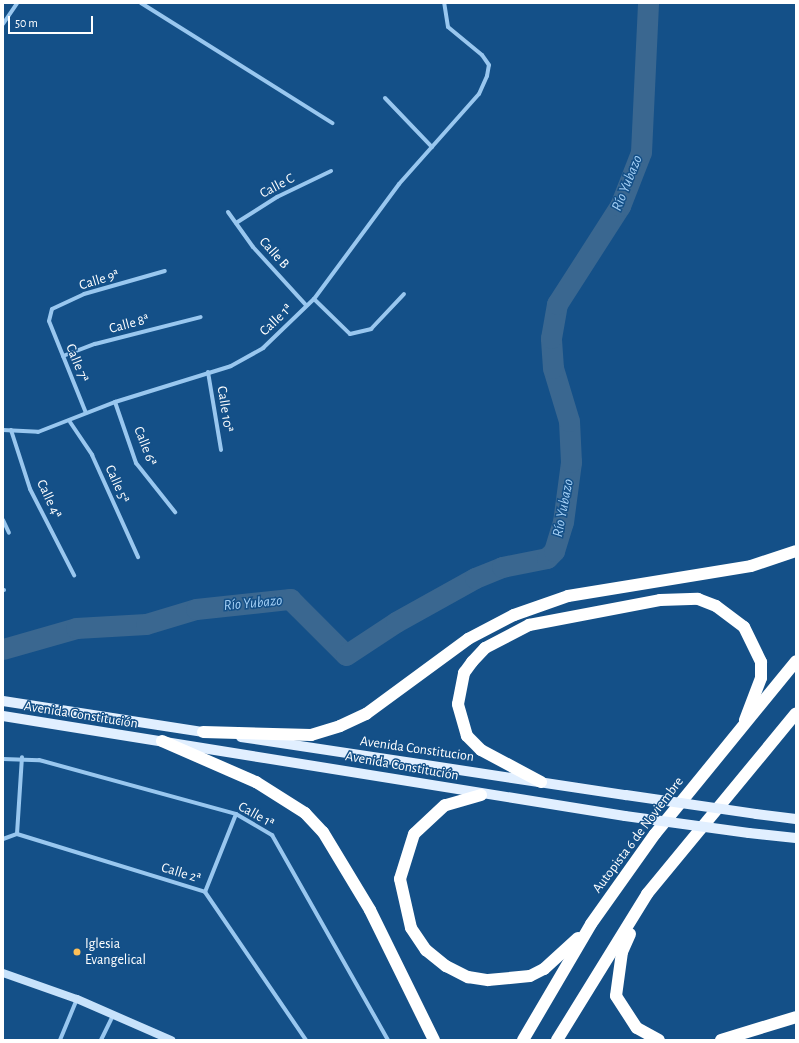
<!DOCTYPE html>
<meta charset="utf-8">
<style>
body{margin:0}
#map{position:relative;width:799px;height:1043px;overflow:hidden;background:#145088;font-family:"Alegreya Sans",sans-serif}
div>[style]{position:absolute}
.river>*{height:21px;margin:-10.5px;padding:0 10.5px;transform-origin:10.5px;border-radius:10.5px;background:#3a6790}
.street>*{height:4px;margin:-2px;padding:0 2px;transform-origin:2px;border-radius:2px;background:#99c7ef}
.secondary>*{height:8px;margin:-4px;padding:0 4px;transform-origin:4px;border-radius:4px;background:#c7e2fb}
.primary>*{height:10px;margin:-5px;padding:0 5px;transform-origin:5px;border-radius:5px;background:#e1efff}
.highway>*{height:12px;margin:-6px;padding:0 6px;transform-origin:6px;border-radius:6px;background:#fff}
.primary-bridge>*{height:10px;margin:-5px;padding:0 5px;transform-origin:5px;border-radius:5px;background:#e1efff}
.dots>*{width:11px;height:11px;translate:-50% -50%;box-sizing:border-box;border:2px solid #145088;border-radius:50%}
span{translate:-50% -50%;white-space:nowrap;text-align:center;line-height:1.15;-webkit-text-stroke:3px #145088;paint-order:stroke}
.street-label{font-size:14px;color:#fff}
.poi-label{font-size:14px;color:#fff}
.left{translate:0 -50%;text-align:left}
.water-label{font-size:15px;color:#a5d1f7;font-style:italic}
.frame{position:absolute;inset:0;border:4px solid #fff;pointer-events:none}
.scale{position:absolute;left:8px;top:16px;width:85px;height:18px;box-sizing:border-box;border:2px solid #fff;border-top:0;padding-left:5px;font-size:12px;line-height:14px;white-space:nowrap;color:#fff;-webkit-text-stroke:3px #145088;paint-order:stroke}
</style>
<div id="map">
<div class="river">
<div style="left:3px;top:649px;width:76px;rotate:-16deg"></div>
<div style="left:76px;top:628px;width:70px;rotate:-3.3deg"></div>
<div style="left:146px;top:624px;width:52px;rotate:-16.7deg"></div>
<div style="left:196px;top:609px;width:95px;rotate:-6.1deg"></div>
<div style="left:290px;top:599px;width:79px;rotate:45deg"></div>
<div style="left:346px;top:655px;width:60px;rotate:-33.4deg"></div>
<div style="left:396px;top:622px;width:90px;rotate:-29.1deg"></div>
<div style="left:475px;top:578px;width:29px;rotate:-22deg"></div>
<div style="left:502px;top:567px;width:46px;rotate:-11.3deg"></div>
<div style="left:547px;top:558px;width:10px;rotate:-45deg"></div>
<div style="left:554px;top:551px;width:30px;rotate:-73deg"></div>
<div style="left:563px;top:522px;width:61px;rotate:-82.4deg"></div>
<div style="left:571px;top:462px;width:41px;rotate:-92.8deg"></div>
<div style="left:569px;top:421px;width:55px;rotate:-106.8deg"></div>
<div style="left:553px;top:368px;width:30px;rotate:-94deg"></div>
<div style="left:551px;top:338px;width:35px;rotate:-80deg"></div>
<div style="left:557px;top:304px;width:117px;rotate:-57.3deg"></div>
<div style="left:620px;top:206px;width:58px;rotate:-68.7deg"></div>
<div style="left:641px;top:152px;width:149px;rotate:-87.3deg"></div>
</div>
<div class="street">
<div style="left:141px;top:3px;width:226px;rotate:32.1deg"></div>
<div style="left:3px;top:24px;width:25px;rotate:-56deg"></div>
<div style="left:385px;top:98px;width:68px;rotate:46.2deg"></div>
<div style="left:228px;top:212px;width:43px;rotate:54.5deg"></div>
<div style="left:253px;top:247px;width:79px;rotate:47.6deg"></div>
<div style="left:236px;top:223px;width:49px;rotate:-32.4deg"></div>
<div style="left:277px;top:197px;width:60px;rotate:-25.7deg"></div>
<div style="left:314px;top:299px;width:50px;rotate:44.2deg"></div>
<div style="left:350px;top:334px;width:22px;rotate:-13deg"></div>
<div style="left:371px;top:329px;width:48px;rotate:-46.7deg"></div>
<div style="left:63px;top:356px;width:34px;rotate:-21deg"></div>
<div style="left:95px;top:344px;width:109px;rotate:-14.3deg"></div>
<div style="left:208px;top:372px;width:79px;rotate:80.5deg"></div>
<div style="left:115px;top:402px;width:65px;rotate:71deg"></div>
<div style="left:136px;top:463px;width:63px;rotate:51.5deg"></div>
<div style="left:86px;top:413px;width:99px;rotate:-111.9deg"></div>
<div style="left:49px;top:321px;width:12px;rotate:-76deg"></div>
<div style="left:52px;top:309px;width:35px;rotate:-25deg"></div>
<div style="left:84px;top:294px;width:84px;rotate:-15.9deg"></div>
<div style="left:70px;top:422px;width:40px;rotate:56deg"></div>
<div style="left:92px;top:455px;width:112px;rotate:65.7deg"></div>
<div style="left:3px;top:430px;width:35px;rotate:3deg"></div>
<div style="left:38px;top:432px;width:83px;rotate:-21.3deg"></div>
<div style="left:115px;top:402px;width:121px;rotate:-17.2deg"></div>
<div style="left:231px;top:366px;width:37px;rotate:-29deg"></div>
<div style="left:263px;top:348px;width:71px;rotate:-43.9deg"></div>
<div style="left:314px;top:299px;width:143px;rotate:-53.5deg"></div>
<div style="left:399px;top:184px;width:120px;rotate:-48.4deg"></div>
<div style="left:479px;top:94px;width:20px;rotate:-66deg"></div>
<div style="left:487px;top:76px;width:11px;rotate:-80deg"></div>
<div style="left:489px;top:65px;width:12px;rotate:-125deg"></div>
<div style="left:482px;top:55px;width:44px;rotate:-140.5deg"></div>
<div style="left:448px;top:27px;width:24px;rotate:-99deg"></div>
<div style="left:11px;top:430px;width:62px;rotate:72.1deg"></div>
<div style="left:30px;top:489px;width:97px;rotate:62.9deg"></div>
<div style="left:3px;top:520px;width:14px;rotate:65deg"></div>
<div style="left:3px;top:590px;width:1px"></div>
<div style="left:3px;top:759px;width:36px;rotate:2deg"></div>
<div style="left:39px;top:760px;width:204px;rotate:15.3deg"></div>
<div style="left:236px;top:814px;width:42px;rotate:30.3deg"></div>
<div style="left:272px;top:835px;width:236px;rotate:60.5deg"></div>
<div style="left:17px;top:834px;width:77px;rotate:-86.3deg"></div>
<div style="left:3px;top:839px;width:15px;rotate:-20deg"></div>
<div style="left:17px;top:834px;width:197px;rotate:17.1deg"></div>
<div style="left:205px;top:892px;width:179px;rotate:55.7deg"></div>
<div style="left:205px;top:892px;width:84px;rotate:-68.3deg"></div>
<div style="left:60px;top:1040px;width:44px;rotate:-67.5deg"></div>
<div style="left:101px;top:1040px;width:28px;rotate:-64deg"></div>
</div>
<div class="secondary">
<div style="left:3px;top:973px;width:78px;rotate:19.4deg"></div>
<div style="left:77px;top:999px;width:103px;rotate:23.6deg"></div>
</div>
<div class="primary">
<div style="left:3px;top:701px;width:208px;rotate:8.8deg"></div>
<div style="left:3px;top:716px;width:630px;rotate:9.13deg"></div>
<div style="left:241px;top:737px;width:389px;rotate:8.6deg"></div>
<div style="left:756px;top:814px;width:40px;rotate:7.1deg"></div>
<div style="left:749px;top:833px;width:47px;rotate:6.1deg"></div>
</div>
<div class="highway">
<div style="left:203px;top:732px;width:108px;rotate:1.6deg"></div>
<div style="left:311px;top:735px;width:30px;rotate:-17deg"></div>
<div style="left:340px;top:726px;width:29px;rotate:-25deg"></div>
<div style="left:366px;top:714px;width:127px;rotate:-36.3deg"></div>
<div style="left:468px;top:639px;width:52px;rotate:-27.6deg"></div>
<div style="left:514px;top:615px;width:57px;rotate:-19.4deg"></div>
<div style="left:568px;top:596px;width:185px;rotate:-9.3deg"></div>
<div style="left:751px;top:566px;width:47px;rotate:-18.4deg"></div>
<div style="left:162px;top:741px;width:103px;rotate:23.6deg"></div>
<div style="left:256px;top:782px;width:58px;rotate:32.3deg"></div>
<div style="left:305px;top:813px;width:26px;rotate:47deg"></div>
<div style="left:323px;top:832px;width:91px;rotate:58.9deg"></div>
<div style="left:370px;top:910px;width:145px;rotate:63.8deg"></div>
<div style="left:541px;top:782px;width:68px;rotate:-151.9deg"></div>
<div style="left:481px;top:750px;width:20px;rotate:-135deg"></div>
<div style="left:467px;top:736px;width:33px;rotate:-106deg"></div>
<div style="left:458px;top:704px;width:32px;rotate:-79deg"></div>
<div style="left:464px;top:673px;width:14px;rotate:-54deg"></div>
<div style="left:472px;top:662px;width:19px;rotate:-47deg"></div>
<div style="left:485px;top:648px;width:50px;rotate:-27.6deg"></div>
<div style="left:529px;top:625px;width:133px;rotate:-10.8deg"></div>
<div style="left:660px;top:600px;width:38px;rotate:-2deg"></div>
<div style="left:698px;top:599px;width:19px;rotate:21deg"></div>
<div style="left:716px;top:606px;width:35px;rotate:37deg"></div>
<div style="left:744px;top:627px;width:39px;rotate:64deg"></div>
<div style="left:761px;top:662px;width:16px;rotate:90deg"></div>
<div style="left:761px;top:678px;width:45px;rotate:110.9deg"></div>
<div style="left:481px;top:795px;width:37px;rotate:164deg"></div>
<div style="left:445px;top:805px;width:42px;rotate:136.9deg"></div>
<div style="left:414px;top:834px;width:47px;rotate:107.3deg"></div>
<div style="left:400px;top:879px;width:50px;rotate:77.3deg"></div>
<div style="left:411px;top:928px;width:27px;rotate:56deg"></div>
<div style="left:426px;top:950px;width:26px;rotate:39deg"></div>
<div style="left:446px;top:966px;width:25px;rotate:27deg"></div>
<div style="left:468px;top:977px;width:20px;rotate:9deg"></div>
<div style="left:488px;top:980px;width:42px;rotate:-5.4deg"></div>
<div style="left:530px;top:976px;width:16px;rotate:-27deg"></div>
<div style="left:544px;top:969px;width:46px;rotate:-42.4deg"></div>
<div style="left:630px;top:934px;width:20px;rotate:114deg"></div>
<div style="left:622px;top:952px;width:44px;rotate:97.8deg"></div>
<div style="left:616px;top:996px;width:38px;rotate:57deg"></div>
<div style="left:637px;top:1028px;width:25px;rotate:29deg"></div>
<div style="left:523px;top:1040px;width:134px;rotate:-59.6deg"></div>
<div style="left:591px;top:924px;width:110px;rotate:-54.6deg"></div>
<div style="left:655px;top:834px;width:223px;rotate:-50.8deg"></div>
<div style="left:557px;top:1040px;width:172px;rotate:-58.3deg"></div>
<div style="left:647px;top:894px;width:234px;rotate:-50.5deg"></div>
<div style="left:721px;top:1040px;width:78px;rotate:-17deg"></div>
</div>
<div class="primary-bridge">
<div style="left:626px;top:795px;width:131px;rotate:8.3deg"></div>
<div style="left:625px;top:816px;width:125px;rotate:7.8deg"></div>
</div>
<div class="dots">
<div style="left:77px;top:952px;background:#ffc057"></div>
</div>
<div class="street-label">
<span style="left:277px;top:186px;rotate:-28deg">Calle C</span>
<span style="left:274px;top:253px;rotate:48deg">Calle B</span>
<span style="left:99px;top:280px;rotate:-17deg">Calle 9ª</span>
<span style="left:276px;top:320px;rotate:-44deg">Calle 1ª</span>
<span style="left:129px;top:324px;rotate:-15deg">Calle 8ª</span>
<span style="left:77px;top:363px;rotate:68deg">Calle 7ª</span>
<span style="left:225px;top:409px;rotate:81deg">Calle 10ª</span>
<span style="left:145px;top:446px;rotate:69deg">Calle 6ª</span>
<span style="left:117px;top:484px;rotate:66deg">Calle 5ª</span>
<span style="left:49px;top:499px;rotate:65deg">Calle 4ª</span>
<span style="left:81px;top:715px;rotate:9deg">Avenida Constitución</span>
<span style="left:417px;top:749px;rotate:8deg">Avenida Constitucion</span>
<span style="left:402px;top:766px;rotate:10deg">Avenida Constitución</span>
<span style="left:256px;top:815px;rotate:29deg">Calle 1ª</span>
<span style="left:638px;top:835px;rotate:-53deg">Autopista 6 de Noviembre</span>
<span style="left:181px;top:873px;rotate:17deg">Calle 2ª</span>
</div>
<div class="poi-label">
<span class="left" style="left:85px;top:952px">Iglesia<br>Evangelical</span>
</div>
<div class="water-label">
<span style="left:627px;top:183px;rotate:-68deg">Río Yubazo</span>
<span style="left:563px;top:508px;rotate:-79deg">Río Yubazo</span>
<span style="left:253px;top:603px;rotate:-5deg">Río Yubazo</span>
</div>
<div class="frame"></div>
<div class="scale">50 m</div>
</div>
